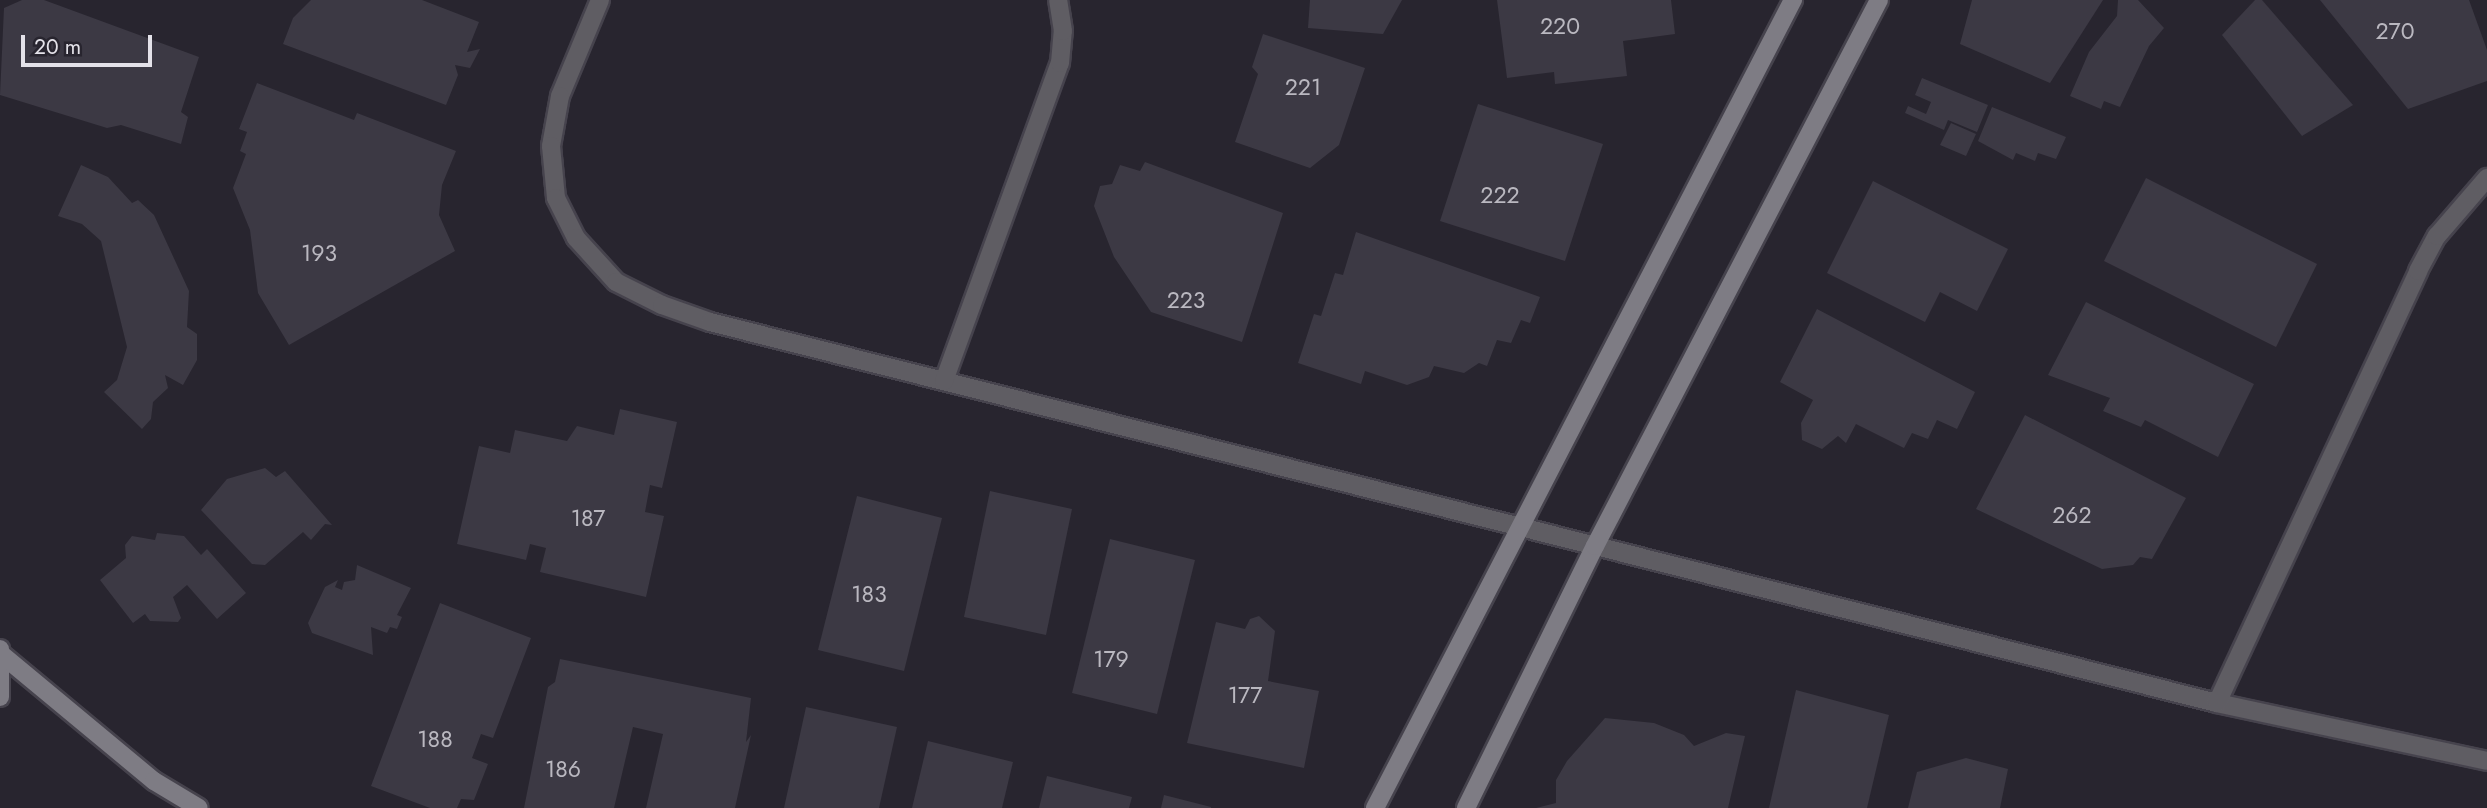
<!DOCTYPE html>
<style>
body{margin:0}
#map{position:relative;width:2487px;height:808px;overflow:hidden;background:#28252f;font-family:Jost,sans-serif}
div>[style]{position:absolute}
.building>*{inset:0;background:#3c3944}
.roads{filter:drop-shadow(2px 0 #46434d) drop-shadow(-2px 0 #46434d) drop-shadow(0 2px #46434d) drop-shadow(0 -2px #46434d)}
.street>*{height:18px;margin:-9px;padding:0 9px;transform-origin:9px;border-radius:9px;background:#5f5d63}
.secondary>*{height:18px;margin:-9px;padding:0 9px;transform-origin:9px;border-radius:9px;background:#7e7c84}
span{translate:-50% -50%;white-space:nowrap;text-align:center;line-height:1.15;-webkit-text-stroke:7px #28252f;paint-order:stroke}
.number-label{font-size:23px;color:#bab8c0}
.number-label span{-webkit-text-stroke-width:0}
.scale{position:absolute;left:21px;top:35px;width:131px;height:32px;box-sizing:border-box;border:4px solid #e4e2e9;border-top:0;padding-left:9px;font-size:21px;line-height:24px;white-space:nowrap;color:#e4e2e9;-webkit-text-stroke:5px #28252f;paint-order:stroke}
</style>
<div id="map">
<div class="building">
<div style="clip-path:polygon(22px 0,44px 0,199px 57px,181px 112px,188px 117px,181px 144px,121px 125px,107px 128px,0 95px,4px 8px)"></div>
<div style="clip-path:polygon(311px 0,422px 0,479px 22px,467px 52px,480px 49px,470px 68px,455px 65px,458px 75px,446px 105px,283px 44px,293px 18px)"></div>
<div style="clip-path:polygon(1310px 0,1402px 0,1383px 34px,1308px 28px)"></div>
<div style="clip-path:polygon(1497px 0,1671px 0,1675px 34px,1623px 41px,1627px 76px,1555px 84px,1554px 72px,1507px 78px)"></div>
<div style="clip-path:polygon(1972px 0,2103px 0,2050px 83px,1960px 44px)"></div>
<div style="clip-path:polygon(2118px 0,2138px 0,2164px 28px,2149px 46px,2120px 107px,2104px 101px,2101px 109px,2070px 96px,2089px 52px,2117px 16px)"></div>
<div style="clip-path:polygon(2255px 0,2262px 0,2353px 105px,2302px 136px,2222px 35px)"></div>
<div style="clip-path:polygon(2320px 0,2469px 0,2487px 50px,2487px 81px,2408px 109px)"></div>
<div style="clip-path:polygon(1263px 34px,1365px 68px,1339px 145px,1310px 168px,1235px 142px,1258px 74px,1252px 67px)"></div>
<div style="clip-path:polygon(1922px 78px,1988px 105px,1977px 132px,1948px 120px,1944px 130px,1905px 113px,1908px 106px,1926px 114px,1931px 102px,1915px 95px)"></div>
<div style="clip-path:polygon(257px 83px,354px 120px,357px 113px,456px 151px,442px 185px,439px 215px,455px 251px,289px 345px,258px 293px,250px 230px,233px 188px,246px 154px,240px 151px,247px 132px,239px 129px)"></div>
<div style="clip-path:polygon(1478px 104px,1603px 144px,1565px 261px,1440px 221px)"></div>
<div style="clip-path:polygon(1992px 107px,2066px 137px,2056px 159px,2038px 153px,2035px 161px,2016px 153px,2013px 160px,1978px 141px)"></div>
<div style="clip-path:polygon(1951px 123px,1976px 134px,1966px 156px,1940px 145px)"></div>
<div style="clip-path:polygon(1145px 162px,1283px 213px,1242px 342px,1151px 312px,1114px 257px,1094px 206px,1100px 186px,1112px 184px,1120px 165px,1140px 171px)"></div>
<div style="clip-path:polygon(81px 165px,108px 177px,132px 203px,138px 200px,154px 215px,189px 291px,187px 327px,197px 334px,197px 360px,183px 385px,165px 375px,168px 388px,153px 402px,151px 419px,142px 429px,104px 392px,117px 380px,127px 347px,101px 241px,82px 224px,58px 216px)"></div>
<div style="clip-path:polygon(2146px 178px,2317px 264px,2276px 347px,2104px 261px)"></div>
<div style="clip-path:polygon(1873px 181px,2008px 249px,1977px 311px,1940px 292px,1925px 322px,1827px 273px)"></div>
<div style="clip-path:polygon(1356px 232px,1540px 297px,1530px 323px,1521px 320px,1511px 343px,1497px 340px,1487px 366px,1479px 363px,1464px 373px,1434px 366px,1429px 377px,1407px 385px,1365px 371px,1361px 384px,1298px 363px,1314px 314px,1321px 316px,1335px 273px,1343px 275px)"></div>
<div style="clip-path:polygon(2086px 302px,2254px 384px,2218px 457px,2145px 420px,2141px 427px,2103px 411px,2110px 398px,2048px 375px)"></div>
<div style="clip-path:polygon(1817px 309px,1975px 392px,1957px 429px,1937px 420px,1928px 439px,1912px 433px,1904px 448px,1856px 424px,1846px 443px,1838px 436px,1822px 449px,1802px 440px,1801px 423px,1813px 400px,1780px 382px)"></div>
<div style="clip-path:polygon(620px 409px,677px 422px,662px 488px,650px 485px,645px 512px,664px 516px,646px 597px,540px 572px,546px 548px,530px 544px,526px 560px,457px 544px,479px 446px,510px 453px,515px 430px,567px 441px,577px 426px,614px 435px)"></div>
<div style="clip-path:polygon(2025px 415px,2186px 498px,2152px 559px,2140px 557px,2133px 565px,2102px 569px,1976px 509px)"></div>
<div style="clip-path:polygon(265px 468px,276px 477px,285px 471px,332px 525px,325px 524px,311px 540px,303px 532px,265px 565px,252px 564px,201px 510px,227px 479px)"></div>
<div style="clip-path:polygon(990px 491px,1072px 509px,1046px 635px,964px 617px)"></div>
<div style="clip-path:polygon(857px 496px,942px 518px,904px 671px,818px 650px)"></div>
<div style="clip-path:polygon(157px 533px,184px 536px,201px 555px,207px 549px,246px 593px,217px 619px,187px 585px,173px 597px,181px 618px,178px 622px,150px 621px,145px 614px,133px 623px,100px 580px,126px 558px,125px 545px,132px 536px,155px 540px)"></div>
<div style="clip-path:polygon(1110px 539px,1195px 560px,1157px 714px,1072px 693px)"></div>
<div style="clip-path:polygon(357px 565px,411px 588px,397px 615px,402px 617px,397px 629px,390px 627px,387px 633px,371px 627px,373px 655px,312px 633px,308px 623px,325px 587px,338px 580px,335px 587px,342px 590px,344px 582px,355px 580px)"></div>
<div style="clip-path:polygon(440px 603px,531px 638px,493px 738px,481px 734px,472px 758px,488px 764px,474px 800px,461px 799px,457px 808px,430px 808px,371px 786px)"></div>
<div style="clip-path:polygon(1259px 616px,1275px 631px,1268px 681px,1319px 691px,1304px 768px,1187px 743px,1216px 622px,1245px 629px,1250px 619px)"></div>
<div style="clip-path:polygon(560px 659px,751px 698px,746px 742px,751px 735px,735px 808px,646px 808px,663px 734px,633px 727px,614px 808px,524px 808px,548px 687px,555px 682px)"></div>
<div style="clip-path:polygon(1796px 690px,1889px 715px,1867px 808px,1769px 808px)"></div>
<div style="clip-path:polygon(806px 707px,897px 727px,879px 808px,784px 808px)"></div>
<div style="clip-path:polygon(1605px 718px,1654px 723px,1684px 735px,1694px 746px,1726px 733px,1745px 736px,1728px 808px,1536px 808px,1556px 803px,1556px 780px,1567px 761px)"></div>
<div style="clip-path:polygon(928px 741px,1013px 762px,1002px 808px,912px 808px)"></div>
<div style="clip-path:polygon(1966px 758px,2008px 769px,2000px 808px,1908px 808px,1917px 772px)"></div>
<div style="clip-path:polygon(1047px 776px,1132px 797px,1129px 808px,1039px 808px)"></div>
<div style="clip-path:polygon(1164px 795px,1211px 807px,1211px 808px,1161px 808px)"></div>
</div>
<div class="roads">
<div class="street">
<div style="left:600px;top:0;width:104px;rotate:112.6deg"></div>
<div style="left:560px;top:96px;width:51px;rotate:100.2deg"></div>
<div style="left:551px;top:146px;width:52px;rotate:84.5deg"></div>
<div style="left:556px;top:198px;width:45px;rotate:63.4deg"></div>
<div style="left:576px;top:238px;width:59px;rotate:47.7deg"></div>
<div style="left:616px;top:282px;width:51px;rotate:26.6deg"></div>
<div style="left:662px;top:305px;width:51px;rotate:19.5deg"></div>
<div style="left:710px;top:322px;width:1554px;rotate:14.19deg"></div>
<div style="left:2217px;top:703px;width:276px;rotate:12.1deg"></div>
<div style="left:944px;top:381px;width:338px;rotate:-70deg"></div>
<div style="left:1060px;top:63px;width:32px;rotate:-85deg"></div>
<div style="left:1063px;top:31px;width:31px;rotate:-99deg"></div>
<div style="left:2217px;top:703px;width:476px;rotate:-65deg"></div>
<div style="left:2418px;top:271px;width:40px;rotate:-62deg"></div>
<div style="left:2437px;top:236px;width:77px;rotate:-49.2deg"></div>
</div>
<div class="secondary">
<div style="left:0;top:649px;width:48px;rotate:90deg"></div>
<div style="left:1px;top:654px;width:199px;rotate:39.7deg"></div>
<div style="left:154px;top:781px;width:52px;rotate:31deg"></div>
<div style="left:1375px;top:808px;width:910px;rotate:-62.65deg"></div>
<div style="left:1466px;top:808px;width:292px;rotate:-63.8deg"></div>
<div style="left:1595px;top:546px;width:615px;rotate:-62.52deg"></div>
</div>
</div>
<div class="number-label">
<span style="left:1560px;top:26px">220</span>
<span style="left:2395px;top:31px">270</span>
<span style="left:1303px;top:87px">221</span>
<span style="left:1500px;top:195px">222</span>
<span style="left:319px;top:253px">193</span>
<span style="left:1186px;top:300px">223</span>
<span style="left:2072px;top:515px">262</span>
<span style="left:588px;top:518px">187</span>
<span style="left:869px;top:594px">183</span>
<span style="left:1111px;top:659px">179</span>
<span style="left:1245px;top:695px">177</span>
<span style="left:435px;top:739px">188</span>
<span style="left:563px;top:769px">186</span>
</div>
<div class="scale">20 m</div>
</div>
